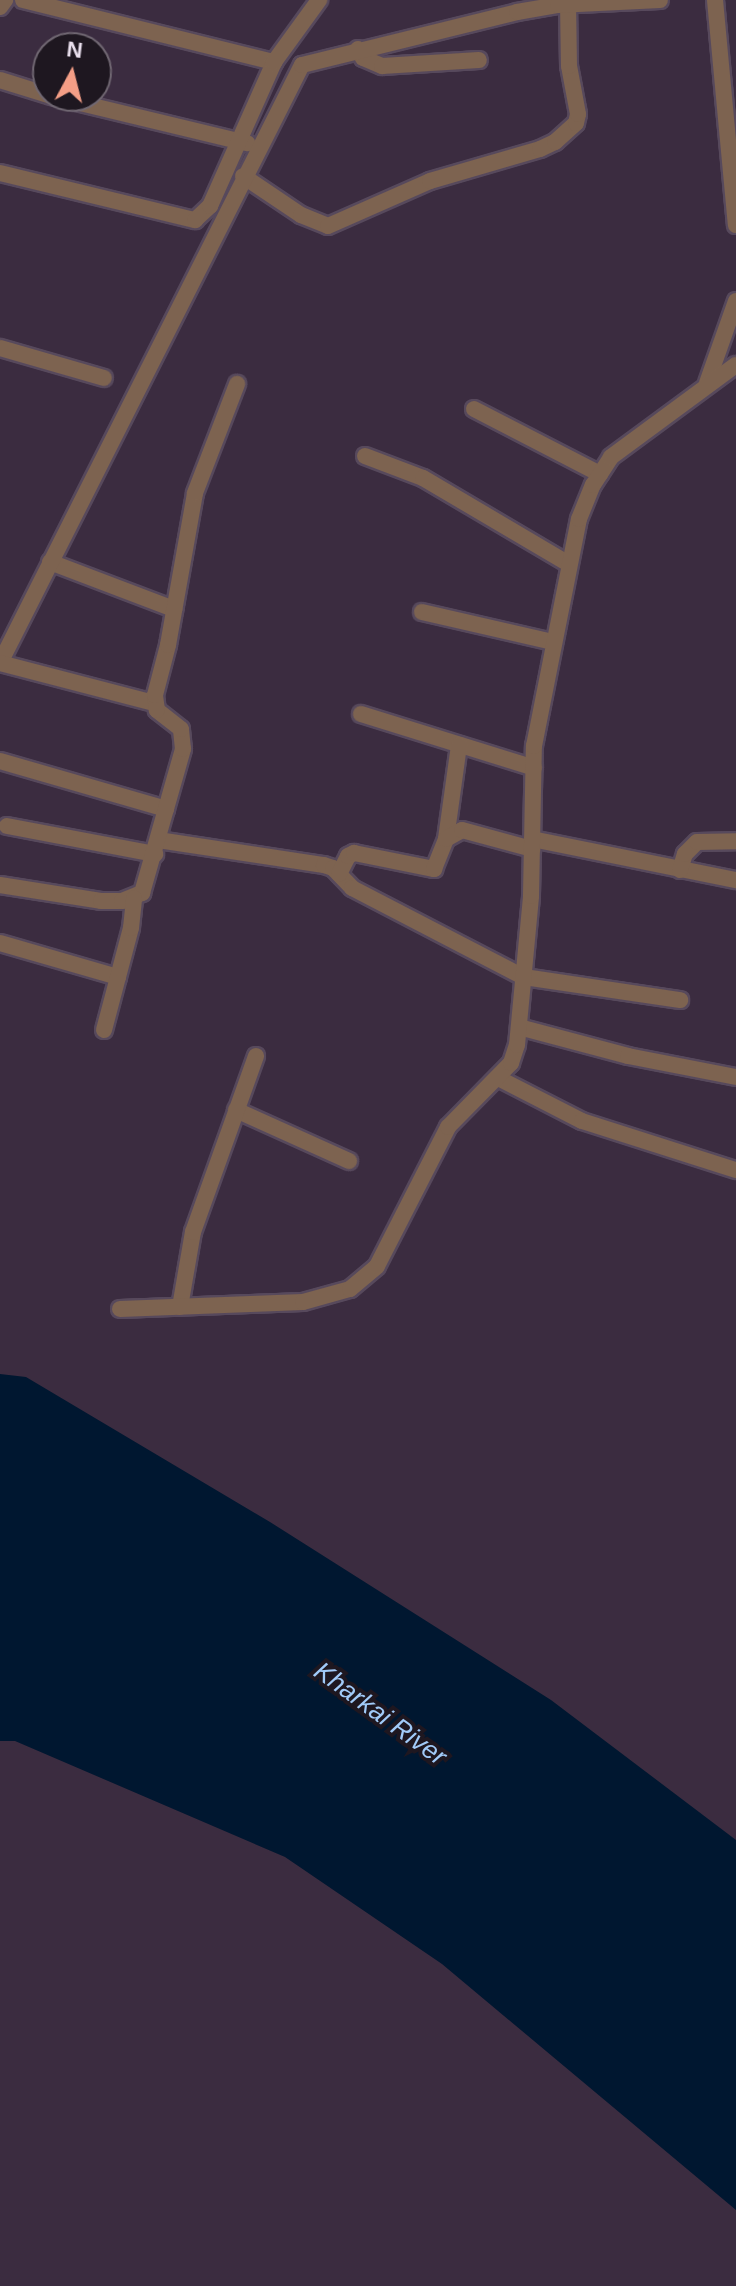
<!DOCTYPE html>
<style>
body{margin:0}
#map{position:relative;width:736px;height:2286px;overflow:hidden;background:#3b2c40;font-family:Arial,sans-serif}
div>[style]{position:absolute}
.water>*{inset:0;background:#001730}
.roads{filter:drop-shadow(2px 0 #57495c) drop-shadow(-2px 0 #57495c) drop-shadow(0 2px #57495c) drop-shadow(0 -2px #57495c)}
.minor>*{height:16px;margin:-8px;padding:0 8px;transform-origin:8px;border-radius:8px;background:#7d6350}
span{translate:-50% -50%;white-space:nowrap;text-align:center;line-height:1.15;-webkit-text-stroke:8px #1e1720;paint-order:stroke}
.water-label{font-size:26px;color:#a1caf8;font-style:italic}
.north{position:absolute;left:32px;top:32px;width:80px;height:80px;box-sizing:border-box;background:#1e1720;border:2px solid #706772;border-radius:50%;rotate:7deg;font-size:22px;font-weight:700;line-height:32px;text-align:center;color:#eae0ee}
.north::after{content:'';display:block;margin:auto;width:28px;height:36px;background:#f49e86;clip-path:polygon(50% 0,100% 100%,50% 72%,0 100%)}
</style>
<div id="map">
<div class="water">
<div style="clip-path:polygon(0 1374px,26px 1377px,270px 1522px,551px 1700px,736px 1840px,736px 2210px,442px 1964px,285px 1857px,15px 1741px,0 1741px)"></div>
</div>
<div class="roads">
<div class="minor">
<div style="left:23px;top:0;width:259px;rotate:13.9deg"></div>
<div style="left:715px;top:0;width:226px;rotate:84.7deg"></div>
<div style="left:0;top:7px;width:9px;rotate:-54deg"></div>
<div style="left:358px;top:49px;width:10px;rotate:61deg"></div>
<div style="left:363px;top:58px;width:21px;rotate:23deg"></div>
<div style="left:382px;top:66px;width:97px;rotate:-3.5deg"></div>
<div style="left:0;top:80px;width:50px;rotate:17.4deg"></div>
<div style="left:51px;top:96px;width:202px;rotate:13.5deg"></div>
<div style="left:0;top:173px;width:201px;rotate:13.6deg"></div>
<div style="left:195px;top:220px;width:21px;rotate:-43deg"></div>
<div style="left:210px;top:206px;width:158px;rotate:-66deg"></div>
<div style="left:274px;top:62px;width:77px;rotate:-54deg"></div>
<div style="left:243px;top:176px;width:70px;rotate:33.9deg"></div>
<div style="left:301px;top:215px;width:29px;rotate:22deg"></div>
<div style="left:328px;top:226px;width:111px;rotate:-23.8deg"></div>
<div style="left:430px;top:181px;width:115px;rotate:-16.2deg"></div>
<div style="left:540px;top:149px;width:17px;rotate:-25deg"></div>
<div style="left:555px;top:142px;width:28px;rotate:-42deg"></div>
<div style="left:576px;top:123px;width:9px;rotate:-77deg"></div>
<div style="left:578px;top:114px;width:49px;rotate:-100.6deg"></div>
<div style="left:569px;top:66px;width:61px;rotate:-90.9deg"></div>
<div style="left:0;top:348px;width:108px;rotate:16.1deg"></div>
<div style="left:707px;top:383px;width:87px;rotate:-70.5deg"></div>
<div style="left:474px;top:409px;width:142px;rotate:27.3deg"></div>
<div style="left:365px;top:456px;width:62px;rotate:20.8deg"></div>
<div style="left:423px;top:478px;width:169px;rotate:30.5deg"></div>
<div style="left:50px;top:562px;width:133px;rotate:20.8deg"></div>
<div style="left:422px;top:612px;width:134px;rotate:12.9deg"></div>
<div style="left:0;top:663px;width:670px;rotate:-63.21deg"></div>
<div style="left:302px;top:65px;width:221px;rotate:-13.8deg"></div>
<div style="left:517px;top:12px;width:42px;rotate:-9.7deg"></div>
<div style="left:558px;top:5px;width:102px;rotate:-2.8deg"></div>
<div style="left:0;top:663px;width:159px;rotate:14.6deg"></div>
<div style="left:361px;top:714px;width:181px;rotate:17.3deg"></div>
<div style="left:0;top:761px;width:173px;rotate:16.1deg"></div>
<div style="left:7px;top:826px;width:151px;rotate:10.7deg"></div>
<div style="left:446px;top:839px;width:95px;rotate:-82.1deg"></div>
<div style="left:532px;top:839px;width:208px;rotate:11.4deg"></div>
<div style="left:158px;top:840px;width:168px;rotate:8.6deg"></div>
<div style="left:324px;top:865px;width:9px;rotate:18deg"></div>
<div style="left:333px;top:868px;width:28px;rotate:46deg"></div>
<div style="left:352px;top:888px;width:194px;rotate:27.4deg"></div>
<div style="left:524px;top:977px;width:158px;rotate:8.4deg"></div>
<div style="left:680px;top:870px;width:17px;rotate:-73deg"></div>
<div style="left:685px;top:854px;width:17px;rotate:-45deg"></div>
<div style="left:697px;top:842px;width:39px;rotate:-1deg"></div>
<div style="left:339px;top:874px;width:20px;rotate:-63deg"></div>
<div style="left:348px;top:856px;width:7px;rotate:-27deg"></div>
<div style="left:354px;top:853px;width:82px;rotate:11.3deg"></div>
<div style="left:434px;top:869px;width:32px;rotate:-68deg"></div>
<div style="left:446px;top:839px;width:18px;rotate:-29deg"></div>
<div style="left:462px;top:830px;width:73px;rotate:15.2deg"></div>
<div style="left:0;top:885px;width:102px;rotate:9deg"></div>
<div style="left:101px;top:901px;width:21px"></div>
<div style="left:122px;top:901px;width:22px;rotate:-22deg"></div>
<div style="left:142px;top:893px;width:150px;rotate:-74.1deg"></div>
<div style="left:183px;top:749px;width:20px;rotate:-96deg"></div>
<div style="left:181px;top:729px;width:31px;rotate:-142deg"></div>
<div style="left:157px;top:710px;width:15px;rotate:-98deg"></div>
<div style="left:155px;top:695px;width:52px;rotate:-75.4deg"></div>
<div style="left:168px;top:645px;width:154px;rotate:-79.9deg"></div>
<div style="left:195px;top:493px;width:117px;rotate:-68.9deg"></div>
<div style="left:0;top:943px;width:123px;rotate:16.1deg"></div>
<div style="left:519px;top:1027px;width:113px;rotate:14.9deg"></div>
<div style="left:628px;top:1056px;width:110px;rotate:11deg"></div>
<div style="left:104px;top:1030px;width:106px;rotate:-75.2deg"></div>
<div style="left:131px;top:928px;width:30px;rotate:-84deg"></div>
<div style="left:498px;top:1078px;width:94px;rotate:27.1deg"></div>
<div style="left:582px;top:1121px;width:162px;rotate:17.7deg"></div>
<div style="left:236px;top:1110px;width:124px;rotate:24.3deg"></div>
<div style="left:180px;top:1307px;width:76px;rotate:-80.2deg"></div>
<div style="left:193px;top:1232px;width:187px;rotate:-70.3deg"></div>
<div style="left:120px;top:1309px;width:183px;rotate:-2.2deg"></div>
<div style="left:303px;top:1302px;width:49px;rotate:-15.5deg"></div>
<div style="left:350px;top:1289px;width:35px;rotate:-40deg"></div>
<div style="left:377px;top:1266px;width:156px;rotate:-62.9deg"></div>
<div style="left:448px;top:1127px;width:90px;rotate:-45.5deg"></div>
<div style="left:511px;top:1063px;width:19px;rotate:-72deg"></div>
<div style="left:517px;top:1045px;width:150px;rotate:-84.6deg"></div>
<div style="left:531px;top:896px;width:150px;rotate:-88.9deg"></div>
<div style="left:534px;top:746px;width:231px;rotate:-78.8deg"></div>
<div style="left:579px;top:519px;width:37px;rotate:-68deg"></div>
<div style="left:593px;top:485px;width:33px;rotate:-57deg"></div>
<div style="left:611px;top:457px;width:155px;rotate:-36.4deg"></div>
</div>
</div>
<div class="water-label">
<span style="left:380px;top:1714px;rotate:36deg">Kharkai River</span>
</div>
<div class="north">N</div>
</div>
